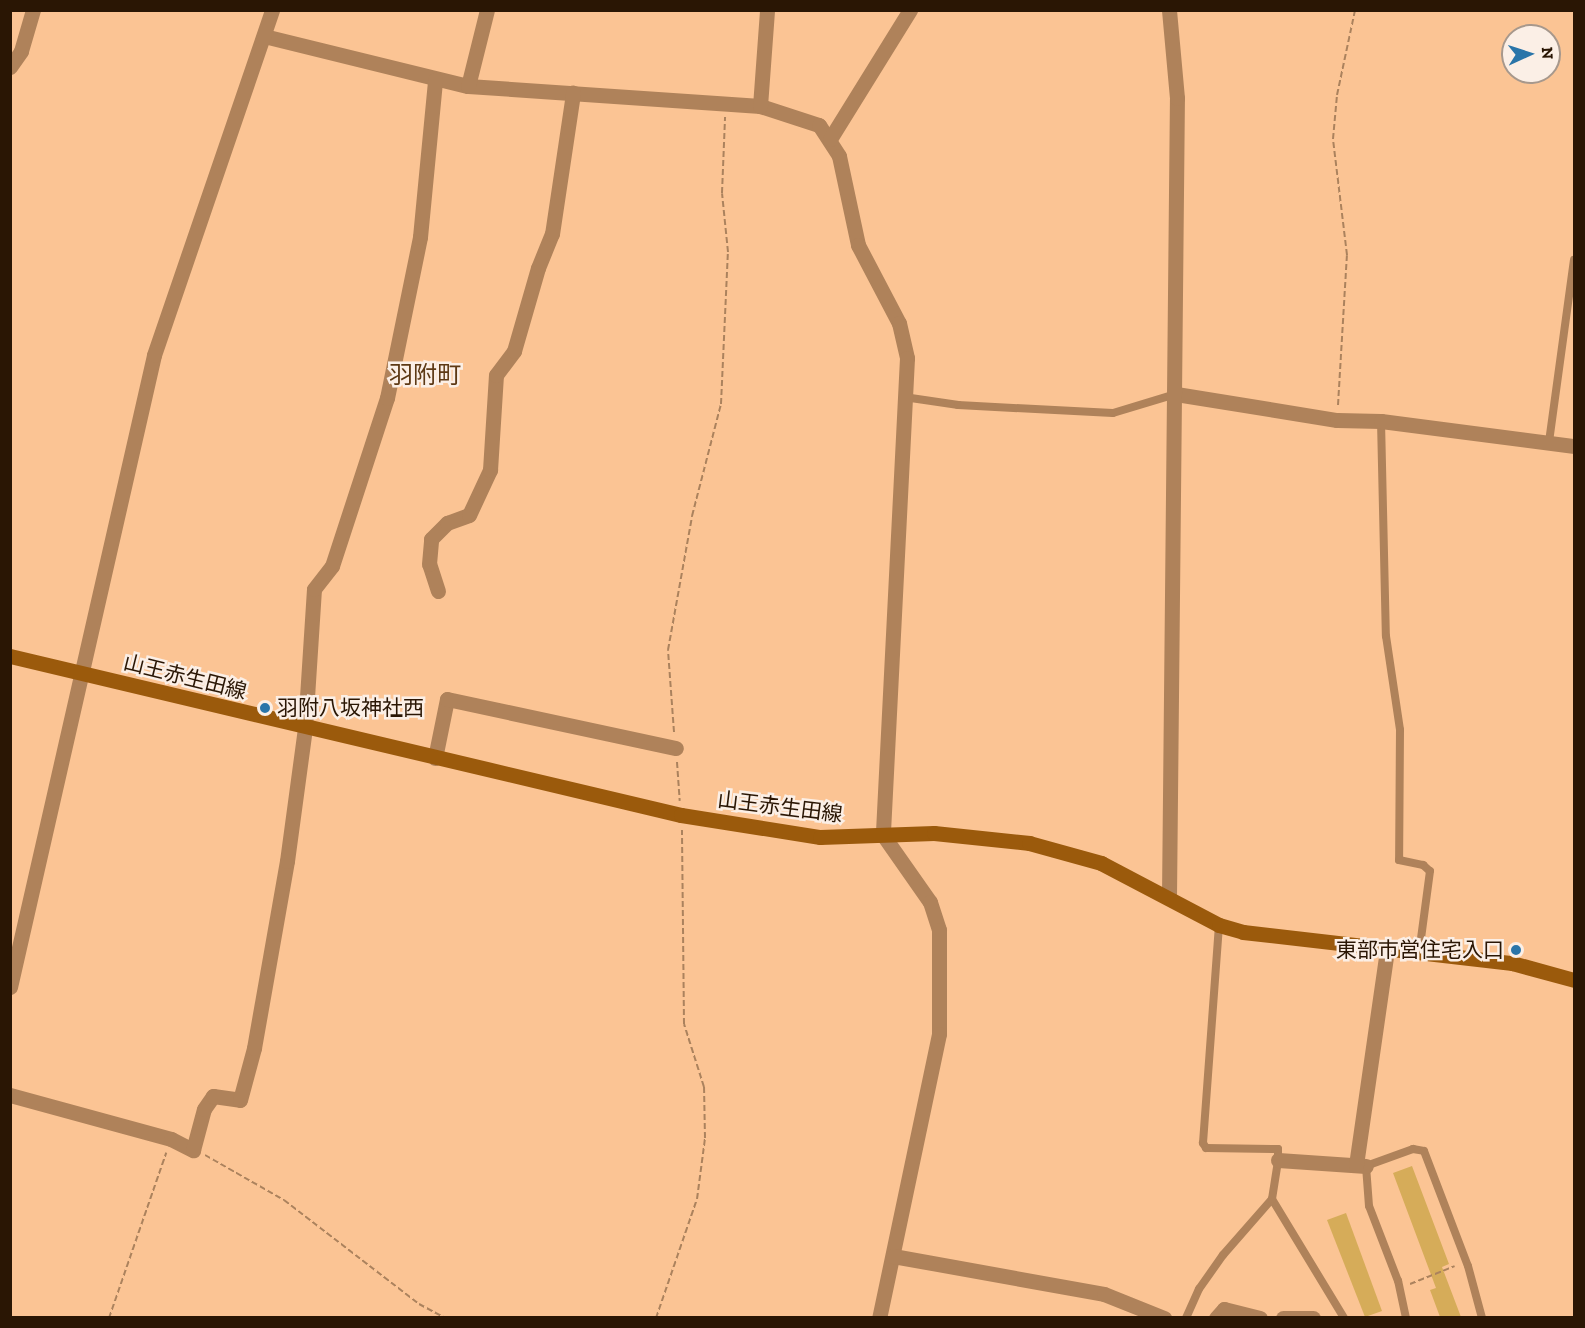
<!DOCTYPE html>
<meta charset="utf-8">
<style>
body{margin:0}
#map{position:relative;width:1585px;height:1328px;overflow:hidden;background:#fbc494;font-family:"Zilla Slab","Noto Sans JP",serif}
div>[style]{position:absolute}
.building>*{inset:0;background:#d6ac59}
.path>*{height:2px;margin-top:-1px;transform-origin:0;background:repeating-linear-gradient(90deg,#ab825d 0 6px,transparent 0 9px)}
.service>*{height:8px;margin:-4px;padding:0 4px;transform-origin:4px;border-radius:4px;background:#af825a}
.minor>*{height:15px;margin:-7.5px;padding:0 7.5px;transform-origin:7.5px;border-radius:7.5px;background:#af825a}
.tertiary>*{height:15px;margin:-7.5px;padding:0 7.5px;transform-origin:7.5px;border-radius:7.5px;background:#af825a}
.secondary>*{height:15px;margin:-7.5px;padding:0 7.5px;transform-origin:7.5px;border-radius:7.5px;background:#9b5a0c}
.dots>*{width:16px;height:16px;translate:-50% -50%;box-sizing:border-box;border:3px solid #fbefe6;border-radius:50%}
span{translate:-50% -50%;white-space:nowrap;text-align:center;line-height:1.15;-webkit-text-stroke:5px #fbefe6;paint-order:stroke}
.street-label{font-size:21px;color:#2a1604}
.poi-label{font-size:21px;color:#2a1604}
.left{translate:0 -50%;text-align:left}
.right{translate:-100% -50%;text-align:right}
.quarter-label{font-size:24px;color:#5d3914}
.frame{position:absolute;inset:0;border:12px solid #2a1604;pointer-events:none}
.north{position:absolute;left:1501px;top:24px;width:60px;height:60px;box-sizing:border-box;background:#fbefe6;border:2px solid #a7988c;border-radius:50%;rotate:87deg;font-size:16px;font-weight:700;line-height:24px;text-align:center;color:#2a1604}
.north::after{content:'';display:block;margin:auto;width:21px;height:27px;background:#2a75a9;clip-path:polygon(50% 0,100% 100%,50% 72%,0 100%)}
</style>
<div id="map">
<div class="building">
<div style="clip-path:polygon(1412px 1166px,1449px 1264px,1442px 1267px,1461px 1317px,1440px 1317px,1430px 1290px,1436px 1288px,1393px 1173px)"></div>
<div style="clip-path:polygon(1346px 1213px,1382px 1311px,1365px 1317px,1327px 1220px)"></div>
</div>
<div class="path">
<div style="left:1338px;top:405px;width:150px;rotate:-86.6deg"></div>
<div style="left:1347px;top:255px;width:117px;rotate:-96.9deg"></div>
<div style="left:1333px;top:139px;width:44px;rotate:-84.8deg"></div>
<div style="left:1337px;top:95px;width:87px;rotate:-78deg"></div>
<div style="left:674px;top:732px;width:82px;rotate:-94.2deg"></div>
<div style="left:668px;top:650px;width:136px;rotate:-79.8deg"></div>
<div style="left:692px;top:516px;width:116px;rotate:-75.5deg"></div>
<div style="left:721px;top:404px;width:152px;rotate:-87.4deg"></div>
<div style="left:728px;top:252px;width:59px;rotate:-95.8deg"></div>
<div style="left:722px;top:193px;width:76px;rotate:-87.7deg"></div>
<div style="left:677px;top:762px;width:39px;rotate:86deg"></div>
<div style="left:205px;top:1155px;width:91px;rotate:29.7deg"></div>
<div style="left:284px;top:1200px;width:170px;rotate:37.6deg"></div>
<div style="left:419px;top:1304px;width:30px;rotate:28deg"></div>
<div style="left:1410px;top:1284px;width:48px;rotate:-21.8deg"></div>
<div style="left:109px;top:1318px;width:175px;rotate:-70.9deg"></div>
<div style="left:656px;top:1318px;width:126px;rotate:-71deg"></div>
<div style="left:697px;top:1199px;width:62px;rotate:-82.5deg"></div>
<div style="left:705px;top:1138px;width:51px;rotate:-91.1deg"></div>
<div style="left:704px;top:1087px;width:66px;rotate:-107.6deg"></div>
<div style="left:684px;top:1024px;width:194px;rotate:-90.6deg"></div>
</div>
<div class="service">
<div style="left:904px;top:397px;width:55px;rotate:8.4deg"></div>
<div style="left:958px;top:405px;width:155px;rotate:3deg"></div>
<div style="left:1113px;top:413px;width:66px;rotate:-16.8deg"></div>
<div style="left:1381px;top:421px;width:215px;rotate:88.7deg"></div>
<div style="left:1386px;top:636px;width:95px;rotate:81.5deg"></div>
<div style="left:1400px;top:730px;width:130px;rotate:90.4deg"></div>
<div style="left:1399px;top:860px;width:25px;rotate:12deg"></div>
<div style="left:1423px;top:865px;width:9px;rotate:41deg"></div>
<div style="left:1430px;top:871px;width:83px;rotate:97.6deg"></div>
<div style="left:1549px;top:442px;width:184px;rotate:-82.2deg"></div>
<div style="left:1272px;top:1199px;width:139px;rotate:58.8deg"></div>
<div style="left:1186px;top:1318px;width:32px;rotate:-66deg"></div>
<div style="left:1199px;top:1289px;width:42px;rotate:-54.8deg"></div>
<div style="left:1223px;top:1255px;width:74px;rotate:-48.8deg"></div>
<div style="left:1272px;top:1199px;width:39px;rotate:-81deg"></div>
<div style="left:1278px;top:1160px;width:11px;rotate:-90deg"></div>
<div style="left:1278px;top:1149px;width:72px;rotate:-179.2deg"></div>
<div style="left:1206px;top:1148px;width:6px;rotate:-121deg"></div>
<div style="left:1203px;top:1143px;width:219px;rotate:-85.8deg"></div>
<div style="left:1406px;top:1318px;width:38px;rotate:-102deg"></div>
<div style="left:1398px;top:1281px;width:80px;rotate:-111.1deg"></div>
<div style="left:1369px;top:1206px;width:40px;rotate:-94.3deg"></div>
<div style="left:1366px;top:1166px;width:50px;rotate:-19.9deg"></div>
<div style="left:1413px;top:1149px;width:11px;rotate:10deg"></div>
<div style="left:1424px;top:1151px;width:123px;rotate:69.1deg"></div>
<div style="left:1468px;top:1266px;width:54px;rotate:74.9deg"></div>
</div>
<div class="minor">
<div style="left:264px;top:36px;width:210px;rotate:13.8deg"></div>
<div style="left:468px;top:86px;width:293px;rotate:3.9deg"></div>
<div style="left:760px;top:106px;width:62px;rotate:17.9deg"></div>
<div style="left:819px;top:125px;width:37px;rotate:57deg"></div>
<div style="left:839px;top:156px;width:91px;rotate:77.9deg"></div>
<div style="left:858px;top:245px;width:88px;rotate:62.3deg"></div>
<div style="left:899px;top:323px;width:36px;rotate:77deg"></div>
<div style="left:907px;top:358px;width:478px;rotate:92.9deg"></div>
<div style="left:883px;top:835px;width:82px;rotate:55deg"></div>
<div style="left:930px;top:902px;width:29px;rotate:72deg"></div>
<div style="left:939px;top:930px;width:104px;rotate:90deg"></div>
<div style="left:939px;top:1034px;width:290px;rotate:101.9deg"></div>
<div style="left:10px;top:67px;width:19px;rotate:-55deg"></div>
<div style="left:21px;top:51px;width:43px;rotate:-73.7deg"></div>
<div style="left:468px;top:86px;width:78px;rotate:-76deg"></div>
<div style="left:760px;top:106px;width:96px;rotate:-85.8deg"></div>
<div style="left:830px;top:139px;width:152px;rotate:-58.2deg"></div>
<div style="left:1176px;top:394px;width:163px;rotate:9.2deg"></div>
<div style="left:1337px;top:420px;width:44px;rotate:1.3deg"></div>
<div style="left:1381px;top:421px;width:195px;rotate:7.4deg"></div>
<div style="left:438px;top:591px;width:28px;rotate:-108deg"></div>
<div style="left:429px;top:564px;width:25px;rotate:-85deg"></div>
<div style="left:431px;top:539px;width:23px;rotate:-45deg"></div>
<div style="left:447px;top:523px;width:23px;rotate:-20deg"></div>
<div style="left:469px;top:515px;width:50px;rotate:-65deg"></div>
<div style="left:490px;top:470px;width:95px;rotate:-86.4deg"></div>
<div style="left:496px;top:375px;width:30px;rotate:-53deg"></div>
<div style="left:514px;top:351px;width:86px;rotate:-73.9deg"></div>
<div style="left:538px;top:268px;width:37px;rotate:-68deg"></div>
<div style="left:552px;top:234px;width:143px;rotate:-81.5deg"></div>
<div style="left:435px;top:758px;width:60px;rotate:-78.5deg"></div>
<div style="left:447px;top:699px;width:234px;rotate:12.1deg"></div>
<div style="left:1169px;top:897px;width:799px;rotate:-89.43deg"></div>
<div style="left:1177px;top:98px;width:88px;rotate:-95.2deg"></div>
<div style="left:10px;top:1095px;width:167px;rotate:15.3deg"></div>
<div style="left:171px;top:1139px;width:25px;rotate:27deg"></div>
<div style="left:193px;top:1150px;width:42px;rotate:-75deg"></div>
<div style="left:204px;top:1109px;width:16px;rotate:-55deg"></div>
<div style="left:213px;top:1096px;width:27px;rotate:8deg"></div>
<div style="left:240px;top:1100px;width:54px;rotate:-74.9deg"></div>
<div style="left:254px;top:1048px;width:190px;rotate:-80deg"></div>
<div style="left:287px;top:861px;width:134px;rotate:-82.3deg"></div>
<div style="left:305px;top:728px;width:139px;rotate:-86.3deg"></div>
<div style="left:314px;top:589px;width:29px;rotate:-52deg"></div>
<div style="left:332px;top:566px;width:177px;rotate:-71.9deg"></div>
<div style="left:387px;top:398px;width:164px;rotate:-78.4deg"></div>
<div style="left:420px;top:237px;width:158px;rotate:-84.5deg"></div>
<div style="left:1278px;top:1160px;width:88px;rotate:3.9deg"></div>
<div style="left:1356px;top:1165px;width:218px;rotate:-81.8deg"></div>
<div style="left:893px;top:1256px;width:214px;rotate:10.2deg"></div>
<div style="left:1104px;top:1294px;width:65px;rotate:21.8deg"></div>
<div style="left:1216px;top:1318px;width:12px;rotate:-48deg"></div>
<div style="left:1224px;top:1309px;width:37px;rotate:14deg"></div>
<div style="left:1283px;top:1318px;width:30px"></div>
</div>
<div class="tertiary">
<div style="left:10px;top:987px;width:648px;rotate:-77.16deg"></div>
<div style="left:154px;top:355px;width:365px;rotate:-71.1deg"></div>
</div>
<div class="secondary">
<div style="left:10px;top:656px;width:690px;rotate:13.33deg"></div>
<div style="left:681px;top:815px;width:141px;rotate:9deg"></div>
<div style="left:820px;top:837px;width:114px;rotate:-2deg"></div>
<div style="left:934px;top:833px;width:96px;rotate:6deg"></div>
<div style="left:1029px;top:843px;width:75px;rotate:15.5deg"></div>
<div style="left:1101px;top:863px;width:133px;rotate:27.7deg"></div>
<div style="left:1219px;top:925px;width:25px;rotate:16deg"></div>
<div style="left:1243px;top:932px;width:271px;rotate:6.6deg"></div>
<div style="left:1512px;top:963px;width:64px;rotate:15.3deg"></div>
</div>
<div class="dots">
<div style="left:265px;top:708px;background:#2a75a9"></div>
<div style="left:1516px;top:950px;background:#2a75a9"></div>
</div>
<div class="street-label">
<span style="left:185px;top:677px;rotate:14deg">山王赤生田線</span>
<span style="left:780px;top:807px;rotate:7deg">山王赤生田線</span>
</div>
<div class="poi-label">
<span class="left" style="left:277px;top:708px">羽附八坂神社西</span>
<span class="right" style="left:1504px;top:950px">東部市営住宅入口</span>
</div>
<div class="quarter-label">
<span style="left:425px;top:375px">羽附町</span>
</div>
<div class="frame"></div>
<div class="north">N</div>
</div>
